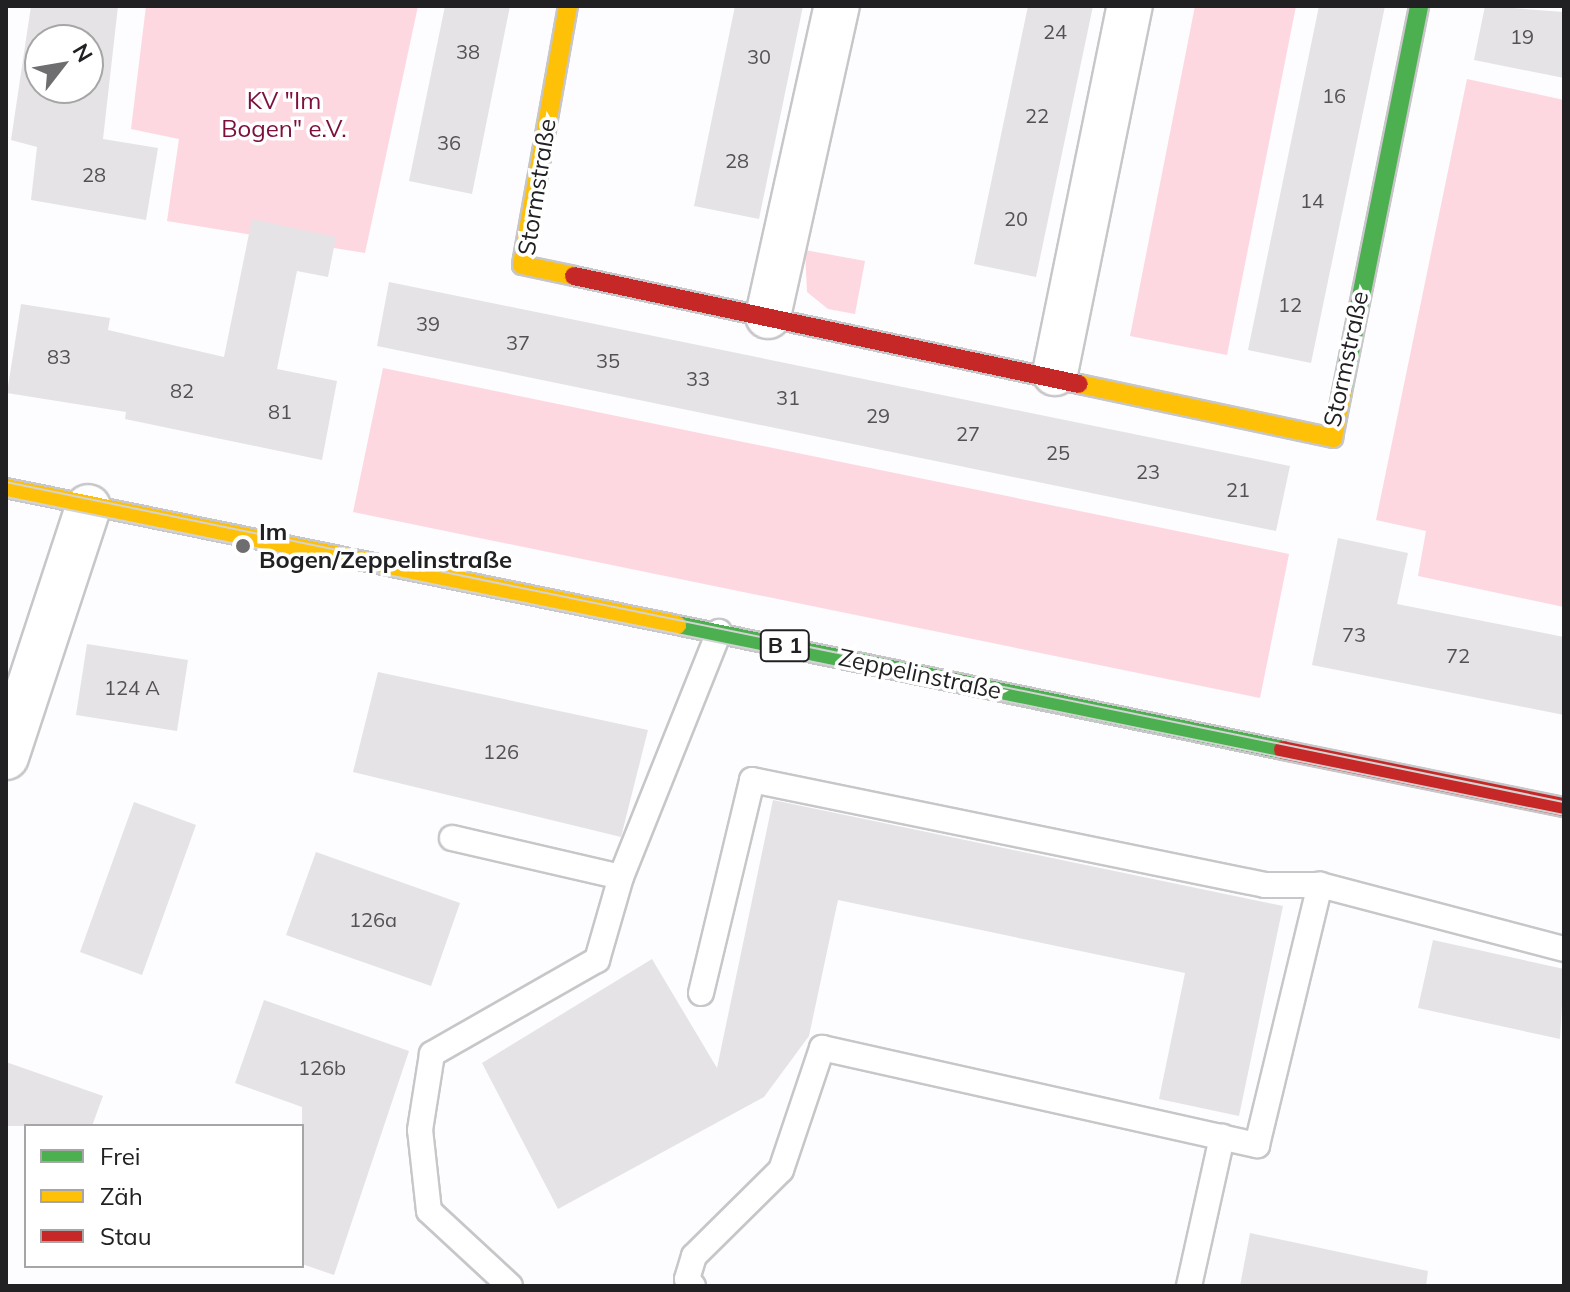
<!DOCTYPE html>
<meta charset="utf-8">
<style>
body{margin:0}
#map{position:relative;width:1570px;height:1292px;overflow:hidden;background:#fdfcfe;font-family:Mulish,sans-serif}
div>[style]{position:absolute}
.green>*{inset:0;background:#fdd8e1}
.building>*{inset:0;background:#e5e3e5}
.roads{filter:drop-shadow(2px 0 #c7c6c9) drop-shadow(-2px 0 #c7c6c9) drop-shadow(0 2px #c7c6c9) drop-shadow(0 -2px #c7c6c9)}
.lane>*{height:24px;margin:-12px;padding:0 12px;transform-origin:12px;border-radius:12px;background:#fff}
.street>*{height:44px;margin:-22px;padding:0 22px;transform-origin:22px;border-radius:22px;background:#fff}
.fast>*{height:18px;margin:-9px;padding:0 9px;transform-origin:9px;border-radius:9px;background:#4caf50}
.slow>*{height:18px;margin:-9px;padding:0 9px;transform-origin:9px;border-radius:9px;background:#ffc107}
.jam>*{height:18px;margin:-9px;padding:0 9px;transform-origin:9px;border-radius:9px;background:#c62828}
.tram>*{height:2px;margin:-1px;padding:0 1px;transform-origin:1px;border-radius:1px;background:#d3d3d4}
.dots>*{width:22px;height:22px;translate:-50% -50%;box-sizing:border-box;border:4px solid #fff;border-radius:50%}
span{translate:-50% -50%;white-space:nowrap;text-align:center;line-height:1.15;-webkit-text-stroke:7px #fff;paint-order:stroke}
.number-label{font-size:20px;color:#525154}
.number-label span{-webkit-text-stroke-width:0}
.shield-label span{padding:2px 6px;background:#fff;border:2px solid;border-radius:6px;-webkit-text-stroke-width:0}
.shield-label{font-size:22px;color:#212023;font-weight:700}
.park-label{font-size:24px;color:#7c0f3c}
.street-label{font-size:24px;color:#212023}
.poi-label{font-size:24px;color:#212023;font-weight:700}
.left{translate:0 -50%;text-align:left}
.frame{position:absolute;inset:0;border:8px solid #212023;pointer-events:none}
.legend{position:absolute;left:24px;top:1124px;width:280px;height:144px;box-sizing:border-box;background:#fff;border:2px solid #a6a6a7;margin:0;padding:10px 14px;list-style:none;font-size:24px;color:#212023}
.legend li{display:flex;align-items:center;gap:16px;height:40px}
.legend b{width:40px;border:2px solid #a6a6a7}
.north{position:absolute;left:24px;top:24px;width:80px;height:80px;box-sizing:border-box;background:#fff;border:2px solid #a6a6a7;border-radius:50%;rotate:59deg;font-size:22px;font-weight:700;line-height:32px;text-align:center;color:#212023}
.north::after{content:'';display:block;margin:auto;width:28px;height:36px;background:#6e6d70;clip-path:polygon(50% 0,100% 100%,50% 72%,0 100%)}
</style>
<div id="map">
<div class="green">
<div style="clip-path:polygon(146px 6px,418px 6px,365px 253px,167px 221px,179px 139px,131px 129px)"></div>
<div style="clip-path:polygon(1195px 6px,1296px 6px,1227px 355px,1130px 336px)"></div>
<div style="clip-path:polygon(1467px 79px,1564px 100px,1564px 607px,1418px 576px,1426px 531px,1376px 520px)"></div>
<div style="clip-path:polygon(805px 250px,865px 261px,855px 314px,828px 309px,807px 292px)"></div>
<div style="clip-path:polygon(383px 368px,1289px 554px,1260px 698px,353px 512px)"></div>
</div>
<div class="building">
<div style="clip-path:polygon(evenodd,31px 6px,118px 6px,103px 139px,158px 148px,146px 220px,31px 200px,37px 147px,11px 140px,31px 6px,40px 40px,88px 40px,88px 88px,40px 88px,40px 40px)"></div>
<div style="clip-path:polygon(445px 6px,510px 6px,472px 194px,409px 181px)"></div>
<div style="clip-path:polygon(735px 6px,803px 6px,759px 219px,694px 206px)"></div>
<div style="clip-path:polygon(1028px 6px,1093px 6px,1036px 277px,974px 264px)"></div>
<div style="clip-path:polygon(1319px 6px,1385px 6px,1311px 363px,1248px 350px)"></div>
<div style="clip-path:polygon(1485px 6px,1564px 12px,1564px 78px,1474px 60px)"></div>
<div style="clip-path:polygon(252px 219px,336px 237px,328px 277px,297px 271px,277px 369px,337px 381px,322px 460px,125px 419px,126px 412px,7px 393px,21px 304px,110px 318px,108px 330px,224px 357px)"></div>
<div style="clip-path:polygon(389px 282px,1290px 466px,1276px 531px,377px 346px)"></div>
<div style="clip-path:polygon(1338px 538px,1408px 553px,1397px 604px,1564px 637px,1564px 715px,1312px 665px)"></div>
<div style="clip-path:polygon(87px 644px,188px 660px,177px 731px,76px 715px)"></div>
<div style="clip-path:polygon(378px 672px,648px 730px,621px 837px,353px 772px)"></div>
<div style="clip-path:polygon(773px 800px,1283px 906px,1239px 1116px,1159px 1099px,1185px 973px,838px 900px,809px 1036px,764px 1097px,558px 1209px,482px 1063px,652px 959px,717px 1068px)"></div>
<div style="clip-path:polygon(134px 802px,196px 825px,142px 975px,80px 952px)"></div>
<div style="clip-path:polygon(316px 852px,460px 903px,431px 986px,286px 935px)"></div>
<div style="clip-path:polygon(1433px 940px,1564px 969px,1560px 1039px,1418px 1008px)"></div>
<div style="clip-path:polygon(264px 1000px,409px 1051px,334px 1275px,302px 1264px,302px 1107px,235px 1083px)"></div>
<div style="clip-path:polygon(6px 1062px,103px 1096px,92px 1126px,6px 1126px)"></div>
<div style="clip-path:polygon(1250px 1233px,1428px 1271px,1426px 1286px,1240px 1286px)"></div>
</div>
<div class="roads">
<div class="lane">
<div style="left:452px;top:838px;width:173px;rotate:13deg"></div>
<div style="left:621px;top:877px;width:264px;rotate:-68.2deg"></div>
<div style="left:701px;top:993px;width:219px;rotate:-76.5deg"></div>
<div style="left:752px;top:780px;width:524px;rotate:11.57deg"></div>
<div style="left:1265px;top:885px;width:55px"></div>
<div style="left:1320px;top:885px;width:252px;rotate:14.7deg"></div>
<div style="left:510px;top:1286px;width:110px;rotate:-137.2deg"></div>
<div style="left:429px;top:1211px;width:81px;rotate:-96.3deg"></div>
<div style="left:420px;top:1130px;width:77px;rotate:-81deg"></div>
<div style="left:432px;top:1054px;width:190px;rotate:-29.7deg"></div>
<div style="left:597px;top:960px;width:86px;rotate:-73.9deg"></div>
<div style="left:693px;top:1286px;width:9px;rotate:-131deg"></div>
<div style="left:687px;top:1279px;width:24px;rotate:-73deg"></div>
<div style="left:694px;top:1256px;width:122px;rotate:-44.7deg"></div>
<div style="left:781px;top:1170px;width:129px;rotate:-71.4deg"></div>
<div style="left:822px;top:1048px;width:446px;rotate:12.6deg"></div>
<div style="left:1257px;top:1145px;width:268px;rotate:-76.4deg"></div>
<div style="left:1189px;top:1286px;width:153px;rotate:-77.5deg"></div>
</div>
<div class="street">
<div style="left:768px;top:316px;width:318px;rotate:-77.5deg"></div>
<div style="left:1055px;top:373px;width:375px;rotate:-78.5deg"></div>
<div style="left:6px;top:757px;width:263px;rotate:-71.8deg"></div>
</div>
<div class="fast">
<div style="left:1342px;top:392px;width:394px;rotate:-78.7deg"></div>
<div style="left:677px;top:625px;width:619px;rotate:11.65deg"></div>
</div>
<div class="slow">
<div style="left:568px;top:6px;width:263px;rotate:100.1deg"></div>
<div style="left:522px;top:265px;width:53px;rotate:11.9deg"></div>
<div style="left:1079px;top:384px;width:260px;rotate:12deg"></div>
<div style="left:1333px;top:438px;width:47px;rotate:-78.9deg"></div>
<div style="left:6px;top:488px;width:685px;rotate:11.54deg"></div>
</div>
<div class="jam">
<div style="left:574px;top:276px;width:516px;rotate:12.07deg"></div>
<div style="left:1283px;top:750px;width:287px;rotate:11.5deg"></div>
</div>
</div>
<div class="tram">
<div style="left:6px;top:482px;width:1591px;rotate:11.61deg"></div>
<div style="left:6px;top:497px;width:1590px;rotate:11.54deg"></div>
</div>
<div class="dots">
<div style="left:243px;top:546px;background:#6e6d70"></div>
</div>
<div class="number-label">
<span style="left:1055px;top:31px">24</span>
<span style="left:1522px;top:36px">19</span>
<span style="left:468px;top:51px">38</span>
<span style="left:759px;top:56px">30</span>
<span style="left:1334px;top:95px">16</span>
<span style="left:1037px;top:115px">22</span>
<span style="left:449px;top:142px">36</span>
<span style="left:737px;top:160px">28</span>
<span style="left:94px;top:174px">28</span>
<span style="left:1312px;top:200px">14</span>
<span style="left:1016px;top:218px">20</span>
<span style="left:1290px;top:304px">12</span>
<span style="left:428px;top:323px">39</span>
<span style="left:518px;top:342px">37</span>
<span style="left:59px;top:356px">83</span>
<span style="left:608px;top:360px">35</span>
<span style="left:698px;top:378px">33</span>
<span style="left:182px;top:390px">82</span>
<span style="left:788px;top:397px">31</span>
<span style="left:280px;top:411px">81</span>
<span style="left:878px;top:415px">29</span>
<span style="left:968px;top:433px">27</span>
<span style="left:1058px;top:452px">25</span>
<span style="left:1148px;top:471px">23</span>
<span style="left:1238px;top:489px">21</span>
<span style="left:1354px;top:634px">73</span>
<span style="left:1458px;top:655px">72</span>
<span style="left:132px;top:687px">124 A</span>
<span style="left:501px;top:751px">126</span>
<span style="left:373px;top:919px">126a</span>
<span style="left:322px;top:1067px">126b</span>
</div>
<div class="shield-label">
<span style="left:785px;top:646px">B 1</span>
</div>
<div class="park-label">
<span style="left:284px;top:115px">KV "Im<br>Bogen" e.V.</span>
</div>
<div class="street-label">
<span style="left:537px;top:187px;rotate:-81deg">Stormstraße</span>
<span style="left:1346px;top:359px;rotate:-78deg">Stormstraße</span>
<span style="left:920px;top:674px;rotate:12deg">Zeppelinstraße</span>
</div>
<div class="poi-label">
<span class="left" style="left:259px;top:546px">Im<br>Bogen/Zeppelinstraße</span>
</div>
<div class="frame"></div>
<ul class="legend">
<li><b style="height:10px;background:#4caf50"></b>Frei</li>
<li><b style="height:10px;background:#ffc107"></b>Zäh</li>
<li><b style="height:10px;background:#c62828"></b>Stau</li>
</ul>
<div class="north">N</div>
</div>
